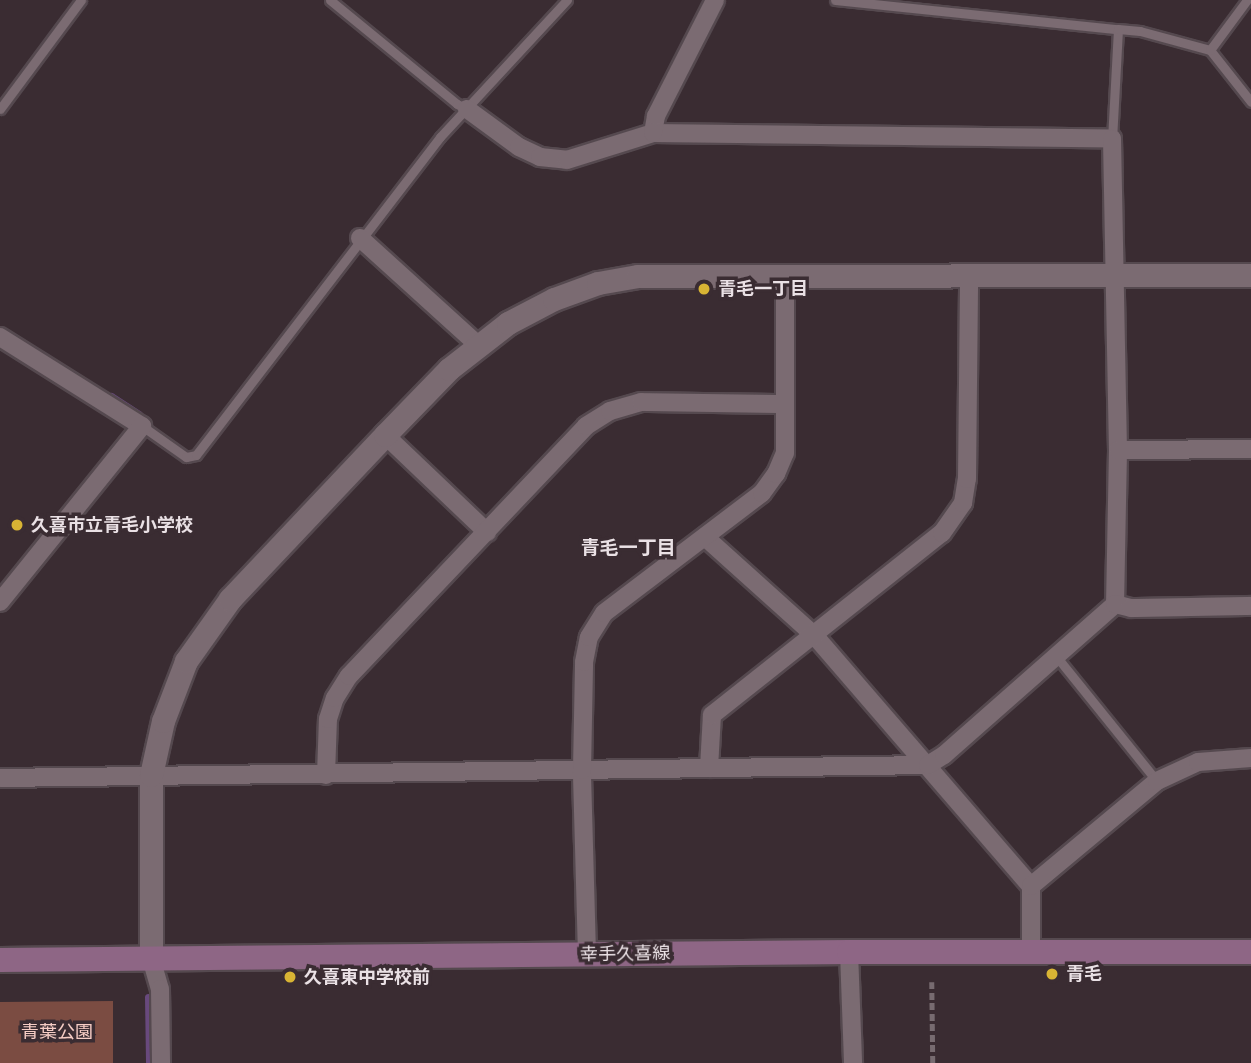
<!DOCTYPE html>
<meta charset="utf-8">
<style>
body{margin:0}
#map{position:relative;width:1251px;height:1063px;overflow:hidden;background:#3a2c32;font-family:Figtree,"Noto Sans JP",sans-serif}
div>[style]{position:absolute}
.green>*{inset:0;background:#7b4c42}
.stream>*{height:7px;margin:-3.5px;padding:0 3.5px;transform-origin:3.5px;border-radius:3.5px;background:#68497d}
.path>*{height:4.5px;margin-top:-2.25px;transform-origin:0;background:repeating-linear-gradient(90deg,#776b70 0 7px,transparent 0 10.5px)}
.roads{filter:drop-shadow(2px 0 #55494f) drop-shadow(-2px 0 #55494f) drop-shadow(0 2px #55494f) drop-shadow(0 -2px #55494f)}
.service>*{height:9px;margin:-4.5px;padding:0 4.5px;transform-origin:4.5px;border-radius:4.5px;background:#7b6b72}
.minor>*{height:18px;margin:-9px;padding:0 9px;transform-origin:9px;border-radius:9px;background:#7b6b72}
.tertiary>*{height:23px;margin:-11.5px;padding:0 11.5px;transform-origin:11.5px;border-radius:11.5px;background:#7b6b72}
.secondary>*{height:24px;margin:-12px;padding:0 12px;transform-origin:12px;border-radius:12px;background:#8e6685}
.dots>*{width:19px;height:19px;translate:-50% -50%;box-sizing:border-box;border:4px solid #3a2c32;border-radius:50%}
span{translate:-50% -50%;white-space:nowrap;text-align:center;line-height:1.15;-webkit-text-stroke:7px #3a2c32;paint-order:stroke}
.poi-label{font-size:18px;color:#eae1e5;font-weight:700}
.left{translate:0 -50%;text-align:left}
.street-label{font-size:18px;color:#eae1e5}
.park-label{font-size:18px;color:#f6cdc5}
.neighbourhood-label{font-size:19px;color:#eae1e5;font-weight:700}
</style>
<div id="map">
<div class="green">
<div style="clip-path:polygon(113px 1001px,113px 1063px,0 1063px,0 1002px)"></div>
</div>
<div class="stream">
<div style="left:111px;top:396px;width:33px;rotate:33deg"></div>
<div style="left:148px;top:997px;width:66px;rotate:89.1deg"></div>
</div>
<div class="path">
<div style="left:932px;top:982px;width:81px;rotate:89.3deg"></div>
</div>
<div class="roads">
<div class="service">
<div style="left:330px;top:0;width:164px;rotate:39.3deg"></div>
<div style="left:457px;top:104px;width:11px;rotate:27deg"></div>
<div style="left:835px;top:0;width:284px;rotate:5.9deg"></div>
<div style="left:1118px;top:29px;width:110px;rotate:93.1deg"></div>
<div style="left:1118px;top:29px;width:22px;rotate:5deg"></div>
<div style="left:1140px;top:31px;width:73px;rotate:15.2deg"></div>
<div style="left:1210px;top:50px;width:66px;rotate:51.7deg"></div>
<div style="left:1210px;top:50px;width:62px;rotate:-53.5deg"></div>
<div style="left:0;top:109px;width:136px;rotate:-53.4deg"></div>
<div style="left:142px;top:426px;width:54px;rotate:35.2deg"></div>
<div style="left:186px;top:457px;width:10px;rotate:-11deg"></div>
<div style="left:196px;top:455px;width:401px;rotate:-52.5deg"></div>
<div style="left:440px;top:137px;width:187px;rotate:-47.2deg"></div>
<div style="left:1056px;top:656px;width:161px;rotate:51.1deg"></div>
</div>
<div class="minor">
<div style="left:467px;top:109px;width:64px;rotate:36.2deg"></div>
<div style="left:519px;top:147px;width:23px;rotate:25deg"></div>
<div style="left:540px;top:157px;width:27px;rotate:6deg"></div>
<div style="left:567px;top:160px;width:90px;rotate:-17.4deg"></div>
<div style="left:653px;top:133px;width:459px;rotate:0.7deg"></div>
<div style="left:1112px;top:139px;width:311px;rotate:88.9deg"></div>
<div style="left:1118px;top:450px;width:154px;rotate:91.1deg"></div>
<div style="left:653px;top:133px;width:17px;rotate:-80deg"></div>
<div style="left:656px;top:116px;width:130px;rotate:-63deg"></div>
<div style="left:360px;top:238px;width:158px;rotate:42.2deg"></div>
<div style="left:0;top:337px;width:168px;rotate:32.1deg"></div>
<div style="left:142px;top:426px;width:226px;rotate:128.9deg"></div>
<div style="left:385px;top:435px;width:141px;rotate:43.6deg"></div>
<div style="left:1118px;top:450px;width:133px;rotate:-0.4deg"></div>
<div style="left:705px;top:537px;width:147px;rotate:42deg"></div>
<div style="left:814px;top:635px;width:332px;rotate:49.2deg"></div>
<div style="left:709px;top:768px;width:53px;rotate:-86.8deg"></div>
<div style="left:712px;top:715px;width:293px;rotate:-38.4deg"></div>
<div style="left:942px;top:533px;width:37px;rotate:-55deg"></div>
<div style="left:963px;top:503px;width:24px;rotate:-81deg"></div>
<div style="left:967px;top:479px;width:205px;rotate:-89.4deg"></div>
<div style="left:326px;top:775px;width:56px;rotate:-88deg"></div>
<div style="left:328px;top:719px;width:22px;rotate:-72deg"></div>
<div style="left:335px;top:698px;width:26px;rotate:-58deg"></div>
<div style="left:349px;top:676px;width:344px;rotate:-46.5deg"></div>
<div style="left:586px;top:426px;width:28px;rotate:-32deg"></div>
<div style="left:610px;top:411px;width:32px;rotate:-16deg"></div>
<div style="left:641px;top:402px;width:144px;rotate:0.8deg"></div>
<div style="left:0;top:778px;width:928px;rotate:-0.8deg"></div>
<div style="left:928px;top:765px;width:19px;rotate:-32deg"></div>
<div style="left:944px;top:755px;width:228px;rotate:-41.4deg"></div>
<div style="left:1115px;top:604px;width:16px;rotate:14deg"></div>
<div style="left:1131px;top:608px;width:120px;rotate:-1deg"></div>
<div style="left:849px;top:952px;width:111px;rotate:87.9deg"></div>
<div style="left:587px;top:954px;width:184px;rotate:-91.6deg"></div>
<div style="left:582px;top:770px;width:108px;rotate:-88.9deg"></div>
<div style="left:584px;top:662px;width:25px;rotate:-79deg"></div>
<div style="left:589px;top:637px;width:28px;rotate:-58deg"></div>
<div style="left:604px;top:613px;width:198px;rotate:-37.2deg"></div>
<div style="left:762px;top:493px;width:24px;rotate:-54deg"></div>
<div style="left:776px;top:474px;width:23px;rotate:-67deg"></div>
<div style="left:785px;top:453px;width:179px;rotate:-90deg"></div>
<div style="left:1031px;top:954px;width:68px;rotate:-90deg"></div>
<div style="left:1031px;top:886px;width:164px;rotate:-39.8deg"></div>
<div style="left:1157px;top:781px;width:45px;rotate:-24.9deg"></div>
<div style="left:1198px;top:762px;width:53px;rotate:-4.3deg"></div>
<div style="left:151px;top:958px;width:32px;rotate:74deg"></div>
<div style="left:160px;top:989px;width:74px;rotate:89.2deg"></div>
</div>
<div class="tertiary">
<div style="left:151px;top:958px;width:183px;rotate:-90deg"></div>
<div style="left:151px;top:775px;width:55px;rotate:-77.5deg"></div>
<div style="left:163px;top:721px;width:64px;rotate:-69deg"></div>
<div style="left:186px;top:661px;width:76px;rotate:-54.6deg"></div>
<div style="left:230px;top:599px;width:226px;rotate:-46.6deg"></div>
<div style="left:385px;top:435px;width:92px;rotate:-45.9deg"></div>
<div style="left:449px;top:369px;width:75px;rotate:-37.9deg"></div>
<div style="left:508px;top:323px;width:52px;rotate:-27.6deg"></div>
<div style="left:554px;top:299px;width:47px;rotate:-20deg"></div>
<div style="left:598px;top:283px;width:41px;rotate:-9.9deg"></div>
<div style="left:638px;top:276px;width:613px;rotate:-0.09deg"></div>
</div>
<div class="secondary">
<div style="left:0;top:960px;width:849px;rotate:-0.54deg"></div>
<div style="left:849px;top:952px;width:402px"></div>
</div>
</div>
<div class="dots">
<div style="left:704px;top:289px;background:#d8b434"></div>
<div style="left:17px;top:525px;background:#d8b434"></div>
<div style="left:1052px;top:974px;background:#d8b434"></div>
<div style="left:290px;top:977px;background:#d8b434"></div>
</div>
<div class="poi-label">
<span class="left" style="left:718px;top:289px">青毛一丁目</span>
<span class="left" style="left:31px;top:525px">久喜市立青毛小学校</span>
<span class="left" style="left:1066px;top:974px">青毛</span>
<span class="left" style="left:304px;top:977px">久喜東中学校前</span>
</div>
<div class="street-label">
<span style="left:625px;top:954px;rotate:-1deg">幸手久喜線</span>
</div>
<div class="park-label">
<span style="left:57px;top:1032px">青葉公園</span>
</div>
<div class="neighbourhood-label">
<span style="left:628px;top:548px">青毛一丁目</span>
</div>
</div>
